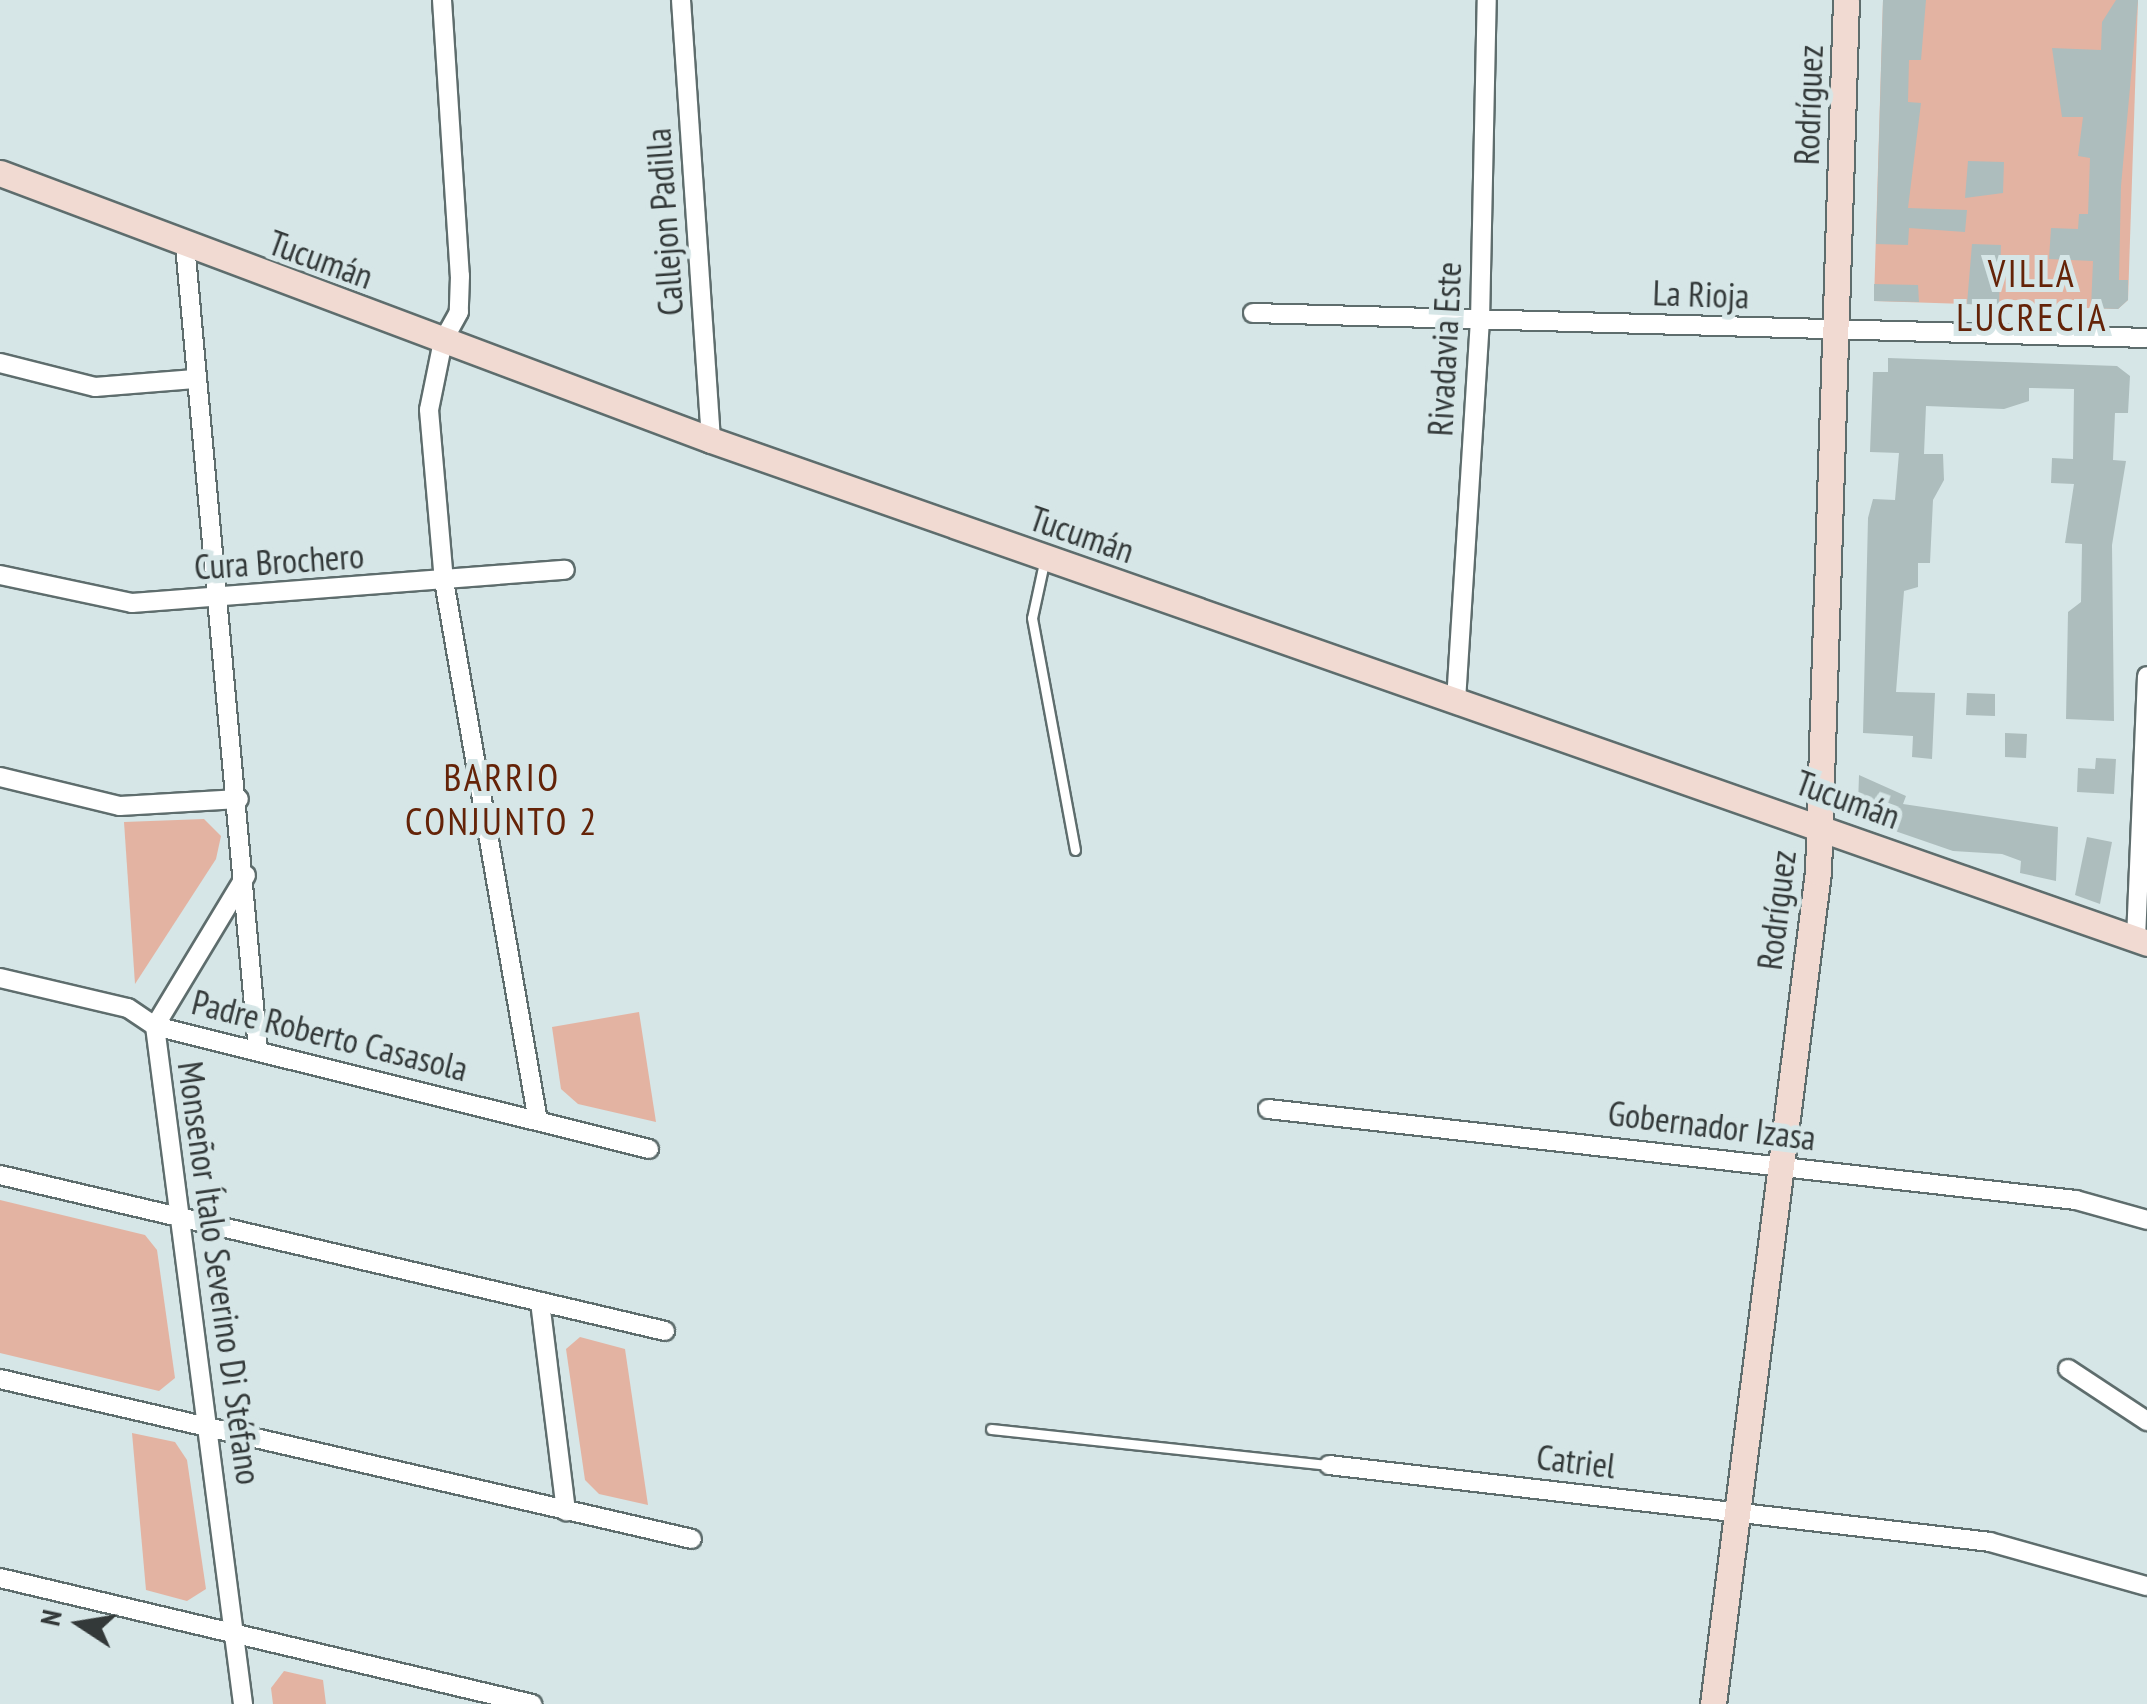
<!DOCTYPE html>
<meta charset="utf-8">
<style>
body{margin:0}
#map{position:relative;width:2147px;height:1704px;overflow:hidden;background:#d6e6e7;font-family:"PT Sans Narrow",sans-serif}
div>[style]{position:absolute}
.green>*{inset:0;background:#e3b3a2}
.building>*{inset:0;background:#adbdbd}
.roads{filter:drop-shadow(2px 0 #5e6d6d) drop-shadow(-2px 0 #5e6d6d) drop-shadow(0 2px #5e6d6d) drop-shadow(0 -2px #5e6d6d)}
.service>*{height:9px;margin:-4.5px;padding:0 4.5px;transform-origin:4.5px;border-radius:4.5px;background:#fff}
.minor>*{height:18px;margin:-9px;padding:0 9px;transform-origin:9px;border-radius:9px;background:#fff}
.secondary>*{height:25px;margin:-12.5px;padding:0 12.5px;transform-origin:12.5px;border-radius:12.5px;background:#f1dad2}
span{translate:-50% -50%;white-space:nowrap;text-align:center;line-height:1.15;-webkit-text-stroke:10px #d6e6e7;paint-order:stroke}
.street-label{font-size:35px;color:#333939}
.neighbourhood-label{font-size:38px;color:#642308;letter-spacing:2.5px}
.north{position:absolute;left:30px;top:1574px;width:100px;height:100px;-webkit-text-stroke:8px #d6e6e7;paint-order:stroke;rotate:282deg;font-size:28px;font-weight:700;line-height:40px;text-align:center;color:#333939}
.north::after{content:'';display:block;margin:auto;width:35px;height:45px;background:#333939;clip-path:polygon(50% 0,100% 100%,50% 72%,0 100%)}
</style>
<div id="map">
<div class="green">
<div style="clip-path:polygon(1883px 0,2138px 0,2128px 300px,2118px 309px,1874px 301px)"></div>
<div style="clip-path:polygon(204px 819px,221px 836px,216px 859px,135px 984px,124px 822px)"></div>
<div style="clip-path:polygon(639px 1012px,656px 1122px,578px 1104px,561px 1089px,552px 1027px)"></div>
<div style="clip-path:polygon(0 1200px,145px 1235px,157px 1250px,175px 1378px,159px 1391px,0 1353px)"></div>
<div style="clip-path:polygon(580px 1337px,625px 1349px,648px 1505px,599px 1494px,585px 1480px,566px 1349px)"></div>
<div style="clip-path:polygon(132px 1433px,175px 1442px,187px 1460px,206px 1589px,187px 1601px,146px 1590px)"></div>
<div style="clip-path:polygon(284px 1671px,323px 1680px,326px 1704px,273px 1704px,271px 1688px)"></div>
</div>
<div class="building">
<div style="clip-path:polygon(1883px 0,1926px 0,1921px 60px,1909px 60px,1908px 102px,1921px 103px,1908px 208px,1967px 210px,1965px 232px,1909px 228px,1908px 245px,1876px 244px)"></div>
<div style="clip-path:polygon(2116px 0,2138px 0,2121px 186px,2119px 280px,2128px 280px,2128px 300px,2118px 309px,2091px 308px,2093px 261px,2049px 259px,2051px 228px,2078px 229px,2079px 214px,2088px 214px,2090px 158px,2078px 156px,2083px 117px,2062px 117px,2052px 48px,2101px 50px,2102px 22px)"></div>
<div style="clip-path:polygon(1968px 161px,2004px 162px,2003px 193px,1965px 198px)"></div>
<div style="clip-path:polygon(1972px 244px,2001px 245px,1999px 305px,1967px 304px)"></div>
<div style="clip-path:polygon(1874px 284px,1918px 285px,1919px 302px,1874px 301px)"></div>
<div style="clip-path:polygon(1888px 358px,2117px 366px,2130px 376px,2128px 413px,2115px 413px,2113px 460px,2126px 461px,2112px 545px,2114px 721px,2066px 719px,2068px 612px,2081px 602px,2082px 544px,2065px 543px,2074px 484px,2051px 483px,2052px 458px,2073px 459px,2074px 389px,2029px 388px,2029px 401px,2004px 409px,1926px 406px,1924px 454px,1943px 454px,1944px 480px,1933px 500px,1930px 563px,1918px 563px,1918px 587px,1904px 591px,1896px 692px,1935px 693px,1932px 759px,1912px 757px,1913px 736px,1863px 733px,1868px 518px,1873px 499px,1895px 500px,1899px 453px,1870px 452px,1873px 372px,1888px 372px)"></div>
<div style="clip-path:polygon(1967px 693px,1995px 694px,1995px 716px,1966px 715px)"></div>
<div style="clip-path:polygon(2005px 733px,2027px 734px,2026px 758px,2005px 757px)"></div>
<div style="clip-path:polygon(2096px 758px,2116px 759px,2114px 794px,2077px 792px,2078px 768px,2095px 769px)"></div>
<div style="clip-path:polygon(1859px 775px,1906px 796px,1903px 804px,2058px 827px,2056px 881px,2020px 873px,2021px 861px,2002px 854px,1953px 851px,1869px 822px,1858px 805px)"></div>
<div style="clip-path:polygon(2087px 837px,2112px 842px,2100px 904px,2075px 895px)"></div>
</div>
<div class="roads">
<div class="service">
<div style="left:1045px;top:558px;width:61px;rotate:102.2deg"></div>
<div style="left:1032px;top:618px;width:236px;rotate:79.5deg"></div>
<div style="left:991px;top:1429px;width:340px;rotate:6.1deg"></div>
</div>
<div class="minor">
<div style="left:442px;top:0;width:277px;rotate:86.3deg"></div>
<div style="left:460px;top:276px;width:36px;rotate:92deg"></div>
<div style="left:459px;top:312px;width:33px;rotate:119deg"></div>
<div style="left:443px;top:341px;width:70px;rotate:101.5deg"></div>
<div style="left:429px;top:410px;width:172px;rotate:85deg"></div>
<div style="left:444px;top:581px;width:548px;rotate:80.13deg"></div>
<div style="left:681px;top:0;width:441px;rotate:86.1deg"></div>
<div style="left:185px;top:245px;width:808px;rotate:84.82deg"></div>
<div style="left:1253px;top:313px;width:894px;rotate:1.6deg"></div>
<div style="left:0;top:363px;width:98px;rotate:14.2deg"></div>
<div style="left:95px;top:387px;width:100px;rotate:-4.6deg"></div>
<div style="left:0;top:575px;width:135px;rotate:12deg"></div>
<div style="left:132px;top:603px;width:434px;rotate:-4.4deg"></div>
<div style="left:1456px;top:701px;width:381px;rotate:-86.4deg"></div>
<div style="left:1480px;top:321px;width:321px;rotate:-88.8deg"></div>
<div style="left:0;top:777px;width:123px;rotate:13.6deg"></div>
<div style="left:120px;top:806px;width:119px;rotate:-3.4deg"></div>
<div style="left:2136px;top:939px;width:263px;rotate:-87.6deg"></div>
<div style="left:0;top:978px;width:131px;rotate:13.2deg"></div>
<div style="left:128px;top:1008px;width:32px;rotate:34deg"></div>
<div style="left:155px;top:1026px;width:509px;rotate:13.98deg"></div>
<div style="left:1268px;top:1109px;width:813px;rotate:6.43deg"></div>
<div style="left:2076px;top:1200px;width:74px;rotate:15.7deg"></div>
<div style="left:0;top:1175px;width:683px;rotate:13.2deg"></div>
<div style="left:540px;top:1302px;width:211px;rotate:82.9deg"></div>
<div style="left:2068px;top:1369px;width:95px;rotate:33.4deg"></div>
<div style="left:0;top:1379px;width:710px;rotate:13.02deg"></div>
<div style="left:1329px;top:1465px;width:665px;rotate:6.64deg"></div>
<div style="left:1990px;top:1542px;width:163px;rotate:15.7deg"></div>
<div style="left:0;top:1578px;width:547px;rotate:13.32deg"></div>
<div style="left:243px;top:1704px;width:684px;rotate:-97.4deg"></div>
<div style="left:155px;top:1026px;width:176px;rotate:-58.9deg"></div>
</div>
<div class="secondary">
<div style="left:0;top:173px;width:759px;rotate:20.58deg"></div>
<div style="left:711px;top:440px;width:1522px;rotate:19.3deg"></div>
<div style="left:1713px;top:1704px;width:839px;rotate:-82.81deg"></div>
<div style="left:1818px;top:872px;width:872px;rotate:-88.16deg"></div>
</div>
</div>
<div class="street-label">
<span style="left:1808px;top:105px;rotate:-88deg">Rodríguez</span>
<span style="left:664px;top:222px;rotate:-94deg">Callejon Padilla</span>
<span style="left:321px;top:259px;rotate:20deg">Tucumán</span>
<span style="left:1701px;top:294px;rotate:2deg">La Rioja</span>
<span style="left:1444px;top:349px;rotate:-87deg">Rivadavia Este</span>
<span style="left:1082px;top:534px;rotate:19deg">Tucumán</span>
<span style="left:279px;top:561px;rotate:-4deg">Cura Brochero</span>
<span style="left:1848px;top:799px;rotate:20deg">Tucumán</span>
<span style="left:1776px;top:910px;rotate:-83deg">Rodríguez</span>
<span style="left:330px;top:1035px;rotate:14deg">Padre Roberto Casasola</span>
<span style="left:1712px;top:1125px;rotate:7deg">Gobernador Izasa</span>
<span style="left:220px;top:1273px;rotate:82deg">Monseñor Ítalo Severino Di Stéfano</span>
<span style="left:1576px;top:1461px;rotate:7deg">Catriel</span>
</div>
<div class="neighbourhood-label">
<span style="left:2032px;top:295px">VILLA<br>LUCRECIA</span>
<span style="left:502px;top:799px">BARRIO<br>CONJUNTO 2</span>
</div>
<div class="north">N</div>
</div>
